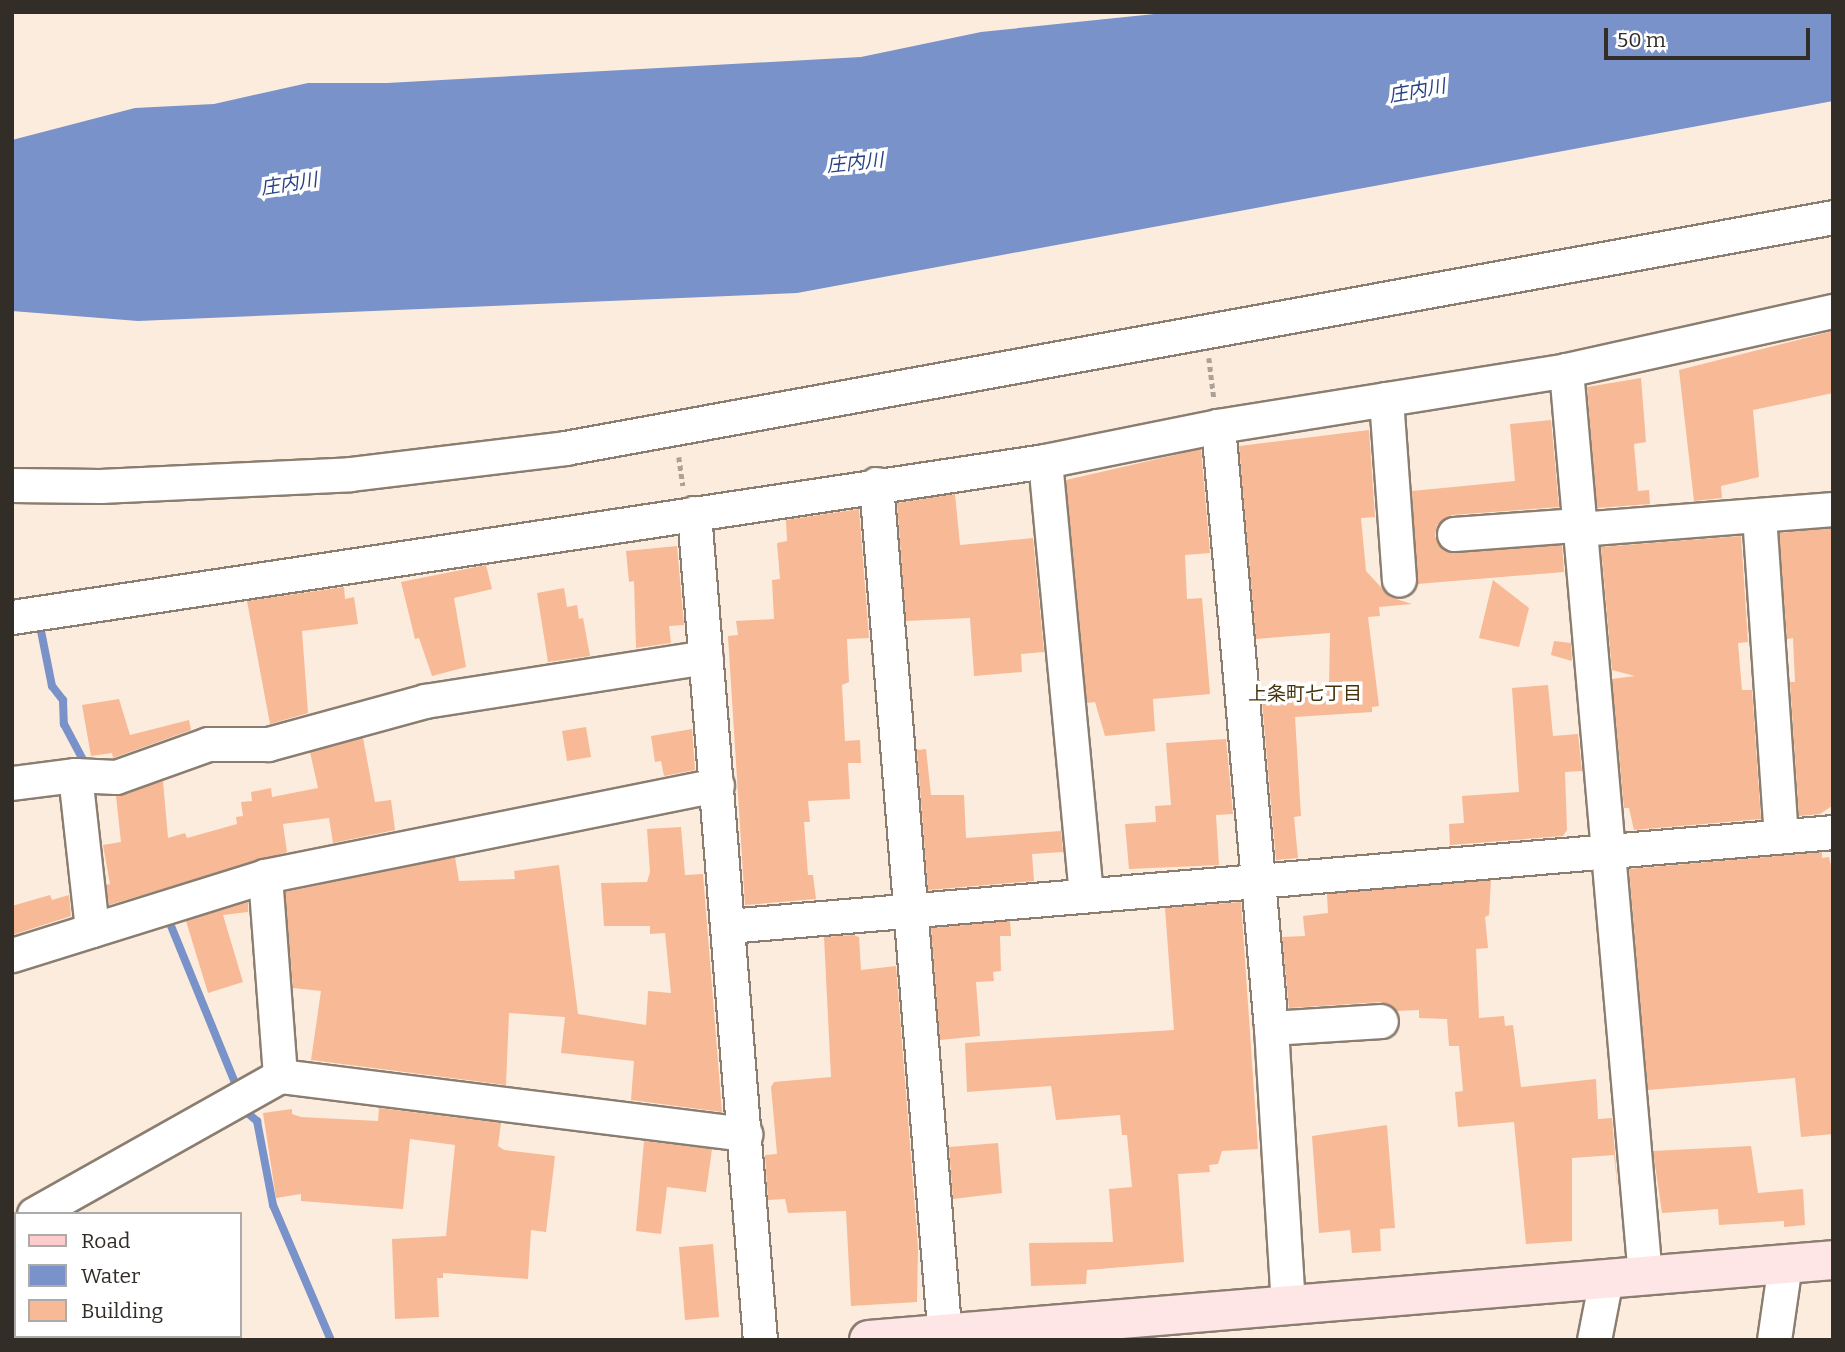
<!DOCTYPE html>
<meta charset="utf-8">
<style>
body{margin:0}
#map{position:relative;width:1845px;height:1352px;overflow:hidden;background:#fbecdd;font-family:Bitter,"Noto Sans JP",serif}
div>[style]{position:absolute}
.water>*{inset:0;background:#7992c9}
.stream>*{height:8px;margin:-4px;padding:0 4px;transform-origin:4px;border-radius:4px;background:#7992c9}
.building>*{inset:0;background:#f7b996}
.path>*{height:4.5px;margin-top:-2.25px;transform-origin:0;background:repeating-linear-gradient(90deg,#aca195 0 5px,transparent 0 8.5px)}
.roads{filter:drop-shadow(2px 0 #8b7e70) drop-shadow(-2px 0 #8b7e70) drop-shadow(0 2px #8b7e70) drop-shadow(0 -2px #8b7e70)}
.street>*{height:33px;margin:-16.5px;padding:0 16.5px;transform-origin:16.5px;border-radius:16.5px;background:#fff}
.secondary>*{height:38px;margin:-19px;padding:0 19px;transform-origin:19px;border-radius:19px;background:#ffe6e6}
.primary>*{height:38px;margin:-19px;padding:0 19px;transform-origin:19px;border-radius:19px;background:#fecccd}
span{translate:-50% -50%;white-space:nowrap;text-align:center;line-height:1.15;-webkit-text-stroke:7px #fff;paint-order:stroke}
.water-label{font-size:19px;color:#274386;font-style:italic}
.neighbourhood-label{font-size:19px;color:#46320b}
.frame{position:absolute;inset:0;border:14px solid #332d27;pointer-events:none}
.legend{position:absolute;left:14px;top:1212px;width:228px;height:126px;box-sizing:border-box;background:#fff;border:2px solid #adaba9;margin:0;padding:9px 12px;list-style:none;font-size:21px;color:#332d27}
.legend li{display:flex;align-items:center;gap:14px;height:35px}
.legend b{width:35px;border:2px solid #adaba9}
.scale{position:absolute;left:1604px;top:28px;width:206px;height:32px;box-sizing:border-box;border:4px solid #332d27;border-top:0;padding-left:9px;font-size:21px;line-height:24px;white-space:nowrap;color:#332d27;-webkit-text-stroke:5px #fff;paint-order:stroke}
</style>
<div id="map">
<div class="water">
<div style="clip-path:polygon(1174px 12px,1833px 12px,1833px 101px,797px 293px,138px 321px,12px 311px,12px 140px,135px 108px,214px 104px,308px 83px,387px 83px,861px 57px,981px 32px)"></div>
</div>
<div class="stream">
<div style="left:41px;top:631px;width:56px;rotate:78.7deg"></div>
<div style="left:52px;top:686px;width:18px;rotate:52deg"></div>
<div style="left:63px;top:700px;width:24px;rotate:88deg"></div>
<div style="left:64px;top:724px;width:40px;rotate:62deg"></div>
<div style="left:169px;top:921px;width:183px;rotate:67.8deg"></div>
<div style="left:245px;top:1111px;width:16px;rotate:40deg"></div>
<div style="left:257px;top:1121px;width:86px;rotate:79.2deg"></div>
<div style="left:273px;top:1205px;width:147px;rotate:66.8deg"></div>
</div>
<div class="building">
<div style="clip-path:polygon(1833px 331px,1833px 393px,1753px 410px,1759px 477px,1721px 486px,1722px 498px,1694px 501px,1679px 370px)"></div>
<div style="clip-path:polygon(1641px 378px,1646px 442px,1634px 444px,1638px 491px,1649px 490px,1650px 504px,1597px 508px,1587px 387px)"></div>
<div style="clip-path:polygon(1551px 420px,1559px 507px,1452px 515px,1437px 525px,1435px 536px,1445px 551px,1455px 553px,1562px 545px,1564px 572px,1417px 584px,1412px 491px,1515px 481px,1510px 424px)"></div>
<div style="clip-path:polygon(1369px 430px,1375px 517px,1361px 518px,1366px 571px,1390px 597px,1412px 604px,1379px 607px,1380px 616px,1368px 617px,1379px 706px,1372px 707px,1372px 712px,1295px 717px,1301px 816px,1294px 817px,1298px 858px,1276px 860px,1261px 690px,1329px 687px,1330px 633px,1256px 639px,1239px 446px)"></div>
<div style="clip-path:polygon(1201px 449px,1210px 553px,1185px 555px,1187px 599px,1202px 598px,1210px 694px,1153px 699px,1155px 731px,1105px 736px,1095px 702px,1087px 703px,1066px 480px)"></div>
<div style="clip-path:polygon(955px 494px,960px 545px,1033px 538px,1044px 652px,1021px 654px,1022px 672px,974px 676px,970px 618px,906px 621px,897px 503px)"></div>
<div style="clip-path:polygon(859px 509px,869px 638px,847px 639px,849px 682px,842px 685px,845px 741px,860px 740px,861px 763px,848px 763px,850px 799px,808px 801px,810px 822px,804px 822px,808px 875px,813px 875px,816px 899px,745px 905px,728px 636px,738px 635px,736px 621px,774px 619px,772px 580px,780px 579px,777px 543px,787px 541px,786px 520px)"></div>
<div style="clip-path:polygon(1833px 528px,1832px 806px,1820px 814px,1799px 816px,1790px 682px,1795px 682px,1793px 638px,1787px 639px,1779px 533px)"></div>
<div style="clip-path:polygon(1741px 536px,1748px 642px,1738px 643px,1742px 690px,1752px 690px,1761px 819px,1634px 830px,1629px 808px,1624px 808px,1612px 679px,1635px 676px,1612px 670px,1601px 547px)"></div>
<div style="clip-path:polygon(677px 546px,684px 625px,669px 626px,671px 643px,636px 648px,634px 581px,629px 582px,626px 551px)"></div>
<div style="clip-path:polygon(486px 565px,492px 589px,454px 598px,466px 667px,432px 676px,419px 638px,415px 639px,401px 582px)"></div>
<div style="clip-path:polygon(1493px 580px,1529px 608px,1519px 647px,1479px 638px)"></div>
<div style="clip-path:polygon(344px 587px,345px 599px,354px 597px,358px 624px,302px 631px,308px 713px,270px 724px,247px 601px)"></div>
<div style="clip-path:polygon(564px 588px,567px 607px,577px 605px,579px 619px,583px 618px,590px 656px,548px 662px,537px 593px)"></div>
<div style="clip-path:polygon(1554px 641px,1571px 643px,1572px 661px,1551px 655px)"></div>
<div style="clip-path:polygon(1548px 685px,1553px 736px,1578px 734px,1582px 771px,1565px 772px,1567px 830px,1563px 836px,1450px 845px,1449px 824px,1464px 823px,1462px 796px,1519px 792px,1512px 688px)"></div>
<div style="clip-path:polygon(119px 699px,130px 735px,189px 720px,191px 730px,113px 758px,112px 753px,91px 756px,82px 705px)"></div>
<div style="clip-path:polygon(586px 727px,591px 757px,567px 761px,562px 731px)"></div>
<div style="clip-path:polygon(692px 729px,695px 770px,664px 776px,661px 761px,655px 762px,651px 736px)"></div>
<div style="clip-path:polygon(363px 738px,375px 802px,391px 800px,395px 830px,333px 843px,329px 818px,283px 824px,287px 852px,109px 905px,106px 885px,110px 884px,103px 845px,121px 842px,116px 796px,163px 781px,168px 838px,185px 833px,187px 838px,237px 824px,236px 817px,243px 816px,241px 802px,252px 801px,251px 792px,271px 788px,272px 797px,318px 788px,310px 752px)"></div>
<div style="clip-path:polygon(1226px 739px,1233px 814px,1216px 815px,1219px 865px,1129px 869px,1125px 824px,1156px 822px,1155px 806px,1171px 805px,1166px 743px)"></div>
<div style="clip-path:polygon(926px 749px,931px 795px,964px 795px,966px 838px,1061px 831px,1063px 852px,1032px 854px,1034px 881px,928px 890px,917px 750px)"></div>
<div style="clip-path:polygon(681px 827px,685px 875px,703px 874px,722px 1112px,631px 1100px,634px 1061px,561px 1053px,565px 1017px,509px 1013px,506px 1085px,311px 1060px,321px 991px,293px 988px,285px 892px,455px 857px,459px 881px,515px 879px,514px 871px,559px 865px,578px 1014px,646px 1025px,648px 991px,671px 993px,665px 933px,650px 934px,650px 926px,604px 926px,601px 883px,647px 882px,650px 872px,647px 829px)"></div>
<div style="clip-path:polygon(1822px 852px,1822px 858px,1829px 857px,1833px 875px,1833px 1134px,1801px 1137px,1795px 1078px,1648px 1090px,1629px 869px)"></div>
<div style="clip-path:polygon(1491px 880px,1489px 915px,1485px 917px,1488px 948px,1476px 949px,1479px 1018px,1504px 1016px,1505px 1026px,1513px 1025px,1521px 1087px,1596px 1079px,1598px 1119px,1612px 1118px,1618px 1191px,1614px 1155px,1572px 1158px,1572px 1241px,1526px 1244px,1514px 1122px,1458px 1127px,1455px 1092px,1463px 1091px,1459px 1046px,1449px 1046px,1447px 1019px,1419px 1018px,1419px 1010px,1397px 1011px,1380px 1002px,1289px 1008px,1282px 937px,1305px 936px,1303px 916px,1328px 913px,1327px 894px)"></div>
<div style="clip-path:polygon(50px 895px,52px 900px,69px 895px,71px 916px,12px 935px,12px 906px)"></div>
<div style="clip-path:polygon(248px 902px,248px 912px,223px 915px,243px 982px,208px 993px,186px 921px)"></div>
<div style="clip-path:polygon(1241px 902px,1258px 1149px,1222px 1151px,1218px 1164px,1209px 1165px,1210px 1172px,1178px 1174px,1184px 1262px,1087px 1270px,1086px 1284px,1031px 1286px,1029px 1243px,1113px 1242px,1109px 1189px,1132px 1187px,1127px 1135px,1122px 1135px,1120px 1115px,1056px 1120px,1051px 1086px,967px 1092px,965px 1043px,1174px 1030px,1165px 908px)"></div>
<div style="clip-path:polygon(1010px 921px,1011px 936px,1000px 936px,1001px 971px,993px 972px,994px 981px,976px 982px,980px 1036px,940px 1040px,931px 928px)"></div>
<div style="clip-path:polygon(853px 935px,859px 937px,861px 970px,896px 966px,918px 1247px,917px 1302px,851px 1306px,846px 1211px,788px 1213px,785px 1199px,768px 1200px,765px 1155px,777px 1154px,771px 1087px,774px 1082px,831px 1077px,824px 937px)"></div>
<div style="clip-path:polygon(379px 1108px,501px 1123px,498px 1146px,504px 1150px,555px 1156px,546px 1232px,531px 1230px,528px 1279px,443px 1273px,443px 1278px,437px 1278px,439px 1317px,395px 1319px,392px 1239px,446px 1236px,455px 1145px,410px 1139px,403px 1209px,301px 1201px,301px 1194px,276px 1198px,263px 1113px,292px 1109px,292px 1114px,301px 1117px,378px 1121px)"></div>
<div style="clip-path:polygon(1387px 1125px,1395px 1228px,1380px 1229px,1381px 1251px,1352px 1253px,1350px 1230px,1319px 1233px,1312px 1136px)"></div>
<div style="clip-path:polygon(644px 1141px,712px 1149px,706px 1192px,667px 1187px,661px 1234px,636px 1231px)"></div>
<div style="clip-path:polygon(998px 1143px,1002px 1193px,953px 1199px,949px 1147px)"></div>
<div style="clip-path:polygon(1751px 1146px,1758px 1193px,1803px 1189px,1805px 1225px,1784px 1227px,1784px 1221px,1719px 1225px,1718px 1209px,1662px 1213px,1653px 1151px)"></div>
<div style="clip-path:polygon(713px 1244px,719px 1317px,685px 1320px,679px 1247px)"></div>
</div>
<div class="path">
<div style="left:1209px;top:358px;width:40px;rotate:82.9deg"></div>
<div style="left:679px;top:457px;width:29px;rotate:82deg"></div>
</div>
<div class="roads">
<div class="street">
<div style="left:1566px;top:370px;width:909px;rotate:85.02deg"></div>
<div style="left:1386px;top:399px;width:181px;rotate:85.9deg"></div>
<div style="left:1218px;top:426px;width:604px;rotate:84.97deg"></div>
<div style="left:1271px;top:1028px;width:278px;rotate:86.5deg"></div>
<div style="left:1045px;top:461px;width:435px;rotate:84.6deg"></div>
<div style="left:876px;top:484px;width:859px;rotate:85.39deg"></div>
<div style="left:12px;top:485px;width:88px;rotate:0.7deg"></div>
<div style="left:100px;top:486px;width:251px;rotate:-2.7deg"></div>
<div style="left:351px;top:474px;width:216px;rotate:-6.9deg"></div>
<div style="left:565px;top:448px;width:1289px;rotate:-10.32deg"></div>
<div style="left:694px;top:513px;width:830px;rotate:85.44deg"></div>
<div style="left:1759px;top:515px;width:322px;rotate:86.1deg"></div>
<div style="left:1579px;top:529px;width:255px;rotate:-4.5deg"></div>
<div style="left:1454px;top:534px;width:124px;rotate:-4.2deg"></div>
<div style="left:12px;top:617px;width:1045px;rotate:-8.59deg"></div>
<div style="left:1045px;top:461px;width:177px;rotate:-11.4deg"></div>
<div style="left:1218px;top:426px;width:352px;rotate:-9.1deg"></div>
<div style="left:1566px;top:370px;width:273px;rotate:-12.5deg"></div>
<div style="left:75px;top:775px;width:156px;rotate:83.7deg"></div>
<div style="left:12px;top:783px;width:64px;rotate:-7.2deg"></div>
<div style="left:75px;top:775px;width:41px;rotate:2.8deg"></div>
<div style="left:116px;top:777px;width:98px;rotate:-19.7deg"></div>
<div style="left:208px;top:744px;width:60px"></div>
<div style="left:268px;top:744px;width:163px;rotate:-15.3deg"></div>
<div style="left:425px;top:701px;width:284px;rotate:-8.9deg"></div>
<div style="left:265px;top:876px;width:201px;rotate:85.7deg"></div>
<div style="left:728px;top:926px;width:1109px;rotate:-4.86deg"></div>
<div style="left:12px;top:955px;width:265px;rotate:-17.3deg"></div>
<div style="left:265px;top:876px;width:461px;rotate:-11.4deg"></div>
<div style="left:1271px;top:1028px;width:110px;rotate:-3.6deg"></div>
<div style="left:34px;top:1214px;width:282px;rotate:-29.3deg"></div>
<div style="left:280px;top:1076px;width:469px;rotate:7.1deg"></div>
<div style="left:1594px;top:1340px;width:62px;rotate:-78.9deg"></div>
<div style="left:1774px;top:1340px;width:77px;rotate:-81.8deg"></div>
</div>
<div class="secondary">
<div style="left:869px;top:1340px;width:967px;rotate:-4.74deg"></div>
</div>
<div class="primary">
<div style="left:12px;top:1245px;width:6px;rotate:51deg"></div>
<div style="left:98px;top:1336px;width:6px;rotate:45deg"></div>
</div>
</div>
<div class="water-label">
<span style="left:1417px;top:91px;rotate:-10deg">庄内川</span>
<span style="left:855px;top:163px;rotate:-6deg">庄内川</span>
<span style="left:289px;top:184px;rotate:-9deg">庄内川</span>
</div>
<div class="neighbourhood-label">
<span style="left:1305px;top:694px">上条町七丁目</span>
</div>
<div class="frame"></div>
<ul class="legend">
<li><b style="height:9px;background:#fecccd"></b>Road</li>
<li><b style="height:19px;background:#7992c9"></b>Water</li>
<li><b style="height:19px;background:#f7b996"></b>Building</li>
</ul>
<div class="scale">50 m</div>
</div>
